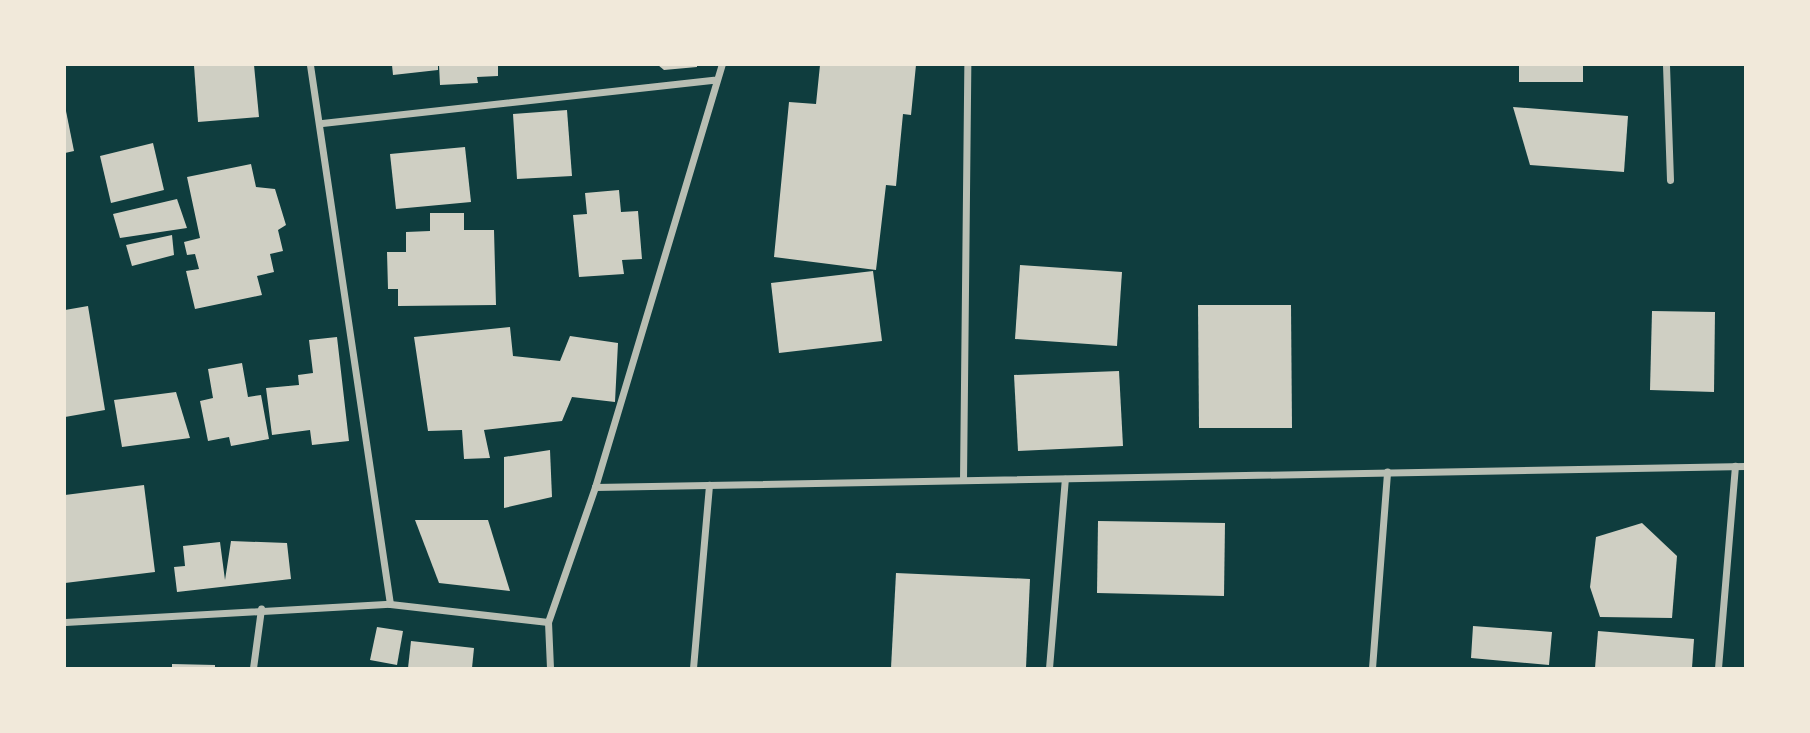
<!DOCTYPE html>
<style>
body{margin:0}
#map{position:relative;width:1810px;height:733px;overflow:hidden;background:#0f3d3e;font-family:"Golos Text",sans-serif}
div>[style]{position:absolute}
.building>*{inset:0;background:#cfcfc3}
.minor>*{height:7px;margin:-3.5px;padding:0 3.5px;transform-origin:3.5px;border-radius:3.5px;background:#b8beb3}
span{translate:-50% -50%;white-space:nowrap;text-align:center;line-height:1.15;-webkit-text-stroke:6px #f1e9da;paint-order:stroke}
.frame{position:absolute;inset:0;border:66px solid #f1e9da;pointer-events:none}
</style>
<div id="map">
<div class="building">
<div style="clip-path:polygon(194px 65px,254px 65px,259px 117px,198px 122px)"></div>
<div style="clip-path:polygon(392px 65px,438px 65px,438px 70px,393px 75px)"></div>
<div style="clip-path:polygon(439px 65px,498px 65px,498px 76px,477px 77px,478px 83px,440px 85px)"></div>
<div style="clip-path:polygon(658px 65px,697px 65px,697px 67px,664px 70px)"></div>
<div style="clip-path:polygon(820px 65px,916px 65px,911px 115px,903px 114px,896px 186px,886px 185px,876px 270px,774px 257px,789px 102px,816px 104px)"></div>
<div style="clip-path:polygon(1519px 65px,1583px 65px,1583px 82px,1519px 82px)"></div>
<div style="clip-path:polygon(65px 106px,74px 151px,65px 153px)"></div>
<div style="clip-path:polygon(1513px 107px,1628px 116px,1624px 172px,1530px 165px)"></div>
<div style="clip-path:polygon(567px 110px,572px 176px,517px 179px,513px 114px)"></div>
<div style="clip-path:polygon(153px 143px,164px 190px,111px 203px,100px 156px)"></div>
<div style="clip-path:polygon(465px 147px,471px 202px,396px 209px,390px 154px)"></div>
<div style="clip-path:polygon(251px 164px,256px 187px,275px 189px,286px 225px,278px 230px,283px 251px,270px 254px,274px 272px,257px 276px,262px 295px,195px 309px,186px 271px,199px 269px,195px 254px,187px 255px,184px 242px,200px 238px,187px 177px)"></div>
<div style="clip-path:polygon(619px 190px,621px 212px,638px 211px,642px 259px,622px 260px,624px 274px,579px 277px,573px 215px,587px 214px,585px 193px)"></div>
<div style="clip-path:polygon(177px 199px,187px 228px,120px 238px,113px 214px)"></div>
<div style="clip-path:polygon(430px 213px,464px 213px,464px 230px,494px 230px,496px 305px,398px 306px,398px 289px,388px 289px,387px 252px,406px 252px,406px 232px,430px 231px)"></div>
<div style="clip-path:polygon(172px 235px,174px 255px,132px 266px,126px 245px)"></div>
<div style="clip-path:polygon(1020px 265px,1122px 272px,1117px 346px,1015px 339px)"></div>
<div style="clip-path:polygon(873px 271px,882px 341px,779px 353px,771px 283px)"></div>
<div style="clip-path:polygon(1198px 305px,1291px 305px,1292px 428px,1199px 428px)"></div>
<div style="clip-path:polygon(88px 306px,105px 410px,65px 417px,65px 310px)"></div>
<div style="clip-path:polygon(1652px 311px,1715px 312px,1714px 392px,1650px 390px)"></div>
<div style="clip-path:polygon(510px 327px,513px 356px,560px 361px,570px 336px,618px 343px,615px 402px,572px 397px,562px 421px,484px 430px,490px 458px,464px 459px,462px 430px,428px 431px,414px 337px)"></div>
<div style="clip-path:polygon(337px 337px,349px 441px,312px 445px,310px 430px,272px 435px,266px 388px,299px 385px,298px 375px,313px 373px,309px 340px)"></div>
<div style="clip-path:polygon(242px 363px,248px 397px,261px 395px,269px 439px,231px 446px,229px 437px,208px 441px,200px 401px,213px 398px,208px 369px)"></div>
<div style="clip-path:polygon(1119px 371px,1123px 446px,1018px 451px,1014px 375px)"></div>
<div style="clip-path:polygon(176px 392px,190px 438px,122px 447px,114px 400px)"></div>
<div style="clip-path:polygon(550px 450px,552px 497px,504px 508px,504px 457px)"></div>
<div style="clip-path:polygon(144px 485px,155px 572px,65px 583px,65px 495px)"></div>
<div style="clip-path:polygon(415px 520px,488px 520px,510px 591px,439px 583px)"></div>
<div style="clip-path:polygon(1098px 521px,1225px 523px,1224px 596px,1097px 593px)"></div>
<div style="clip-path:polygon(1642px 523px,1677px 556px,1672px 618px,1600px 617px,1590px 587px,1596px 537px)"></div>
<div style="clip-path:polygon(231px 541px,287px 543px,291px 579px,177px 592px,174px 567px,185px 566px,183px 546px,220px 542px,225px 580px)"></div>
<div style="clip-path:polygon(896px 573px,1030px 579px,1026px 668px,891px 668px)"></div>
<div style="clip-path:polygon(1473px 626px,1552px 632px,1549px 665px,1471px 658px)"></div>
<div style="clip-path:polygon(377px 627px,403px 631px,397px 665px,370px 660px)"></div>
<div style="clip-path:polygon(1598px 631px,1694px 639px,1692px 668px,1595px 668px)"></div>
<div style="clip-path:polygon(411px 641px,474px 648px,472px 668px,408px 668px)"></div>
<div style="clip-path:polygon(172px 664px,215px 665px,215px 668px,172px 668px)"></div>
</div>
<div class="minor">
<div style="left:1666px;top:65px;width:115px;rotate:88deg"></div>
<div style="left:322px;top:123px;width:394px;rotate:-6.3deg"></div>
<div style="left:963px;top:480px;width:415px;rotate:-89.4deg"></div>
<div style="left:595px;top:487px;width:1150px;rotate:-1.05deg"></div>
<div style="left:390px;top:604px;width:159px;rotate:6.5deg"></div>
<div style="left:548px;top:622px;width:143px;rotate:-70.8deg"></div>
<div style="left:595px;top:487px;width:441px;rotate:-73.3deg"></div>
<div style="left:65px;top:622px;width:325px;rotate:-3.2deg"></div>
<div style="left:390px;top:604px;width:545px;rotate:-98.44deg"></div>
<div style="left:548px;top:622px;width:46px;rotate:87.5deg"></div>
<div style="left:253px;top:668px;width:60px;rotate:-82.3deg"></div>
<div style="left:693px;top:668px;width:184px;rotate:-85deg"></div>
<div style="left:1049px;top:668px;width:190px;rotate:-85.2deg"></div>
<div style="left:1372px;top:668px;width:197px;rotate:-85.6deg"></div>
<div style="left:1718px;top:668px;width:203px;rotate:-85.2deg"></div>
</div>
<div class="frame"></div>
</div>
